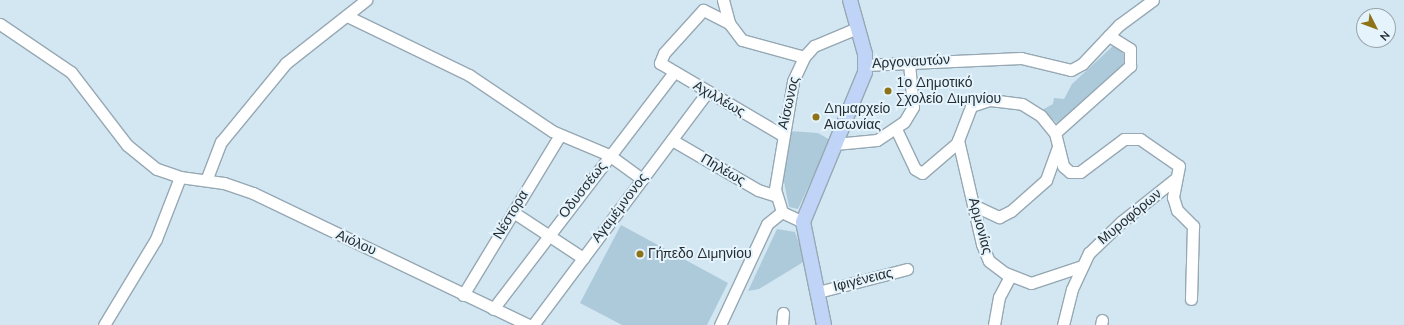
<!DOCTYPE html>
<meta charset="utf-8">
<style>
body{margin:0}
#map{position:relative;width:1404px;height:325px;overflow:hidden;background:#d3e7f2;font-family:"Nunito Sans",sans-serif}
div>[style]{position:absolute}
.green>*{inset:0;background:#adcadb}
.roads{filter:drop-shadow(1px 0 #96a8b3) drop-shadow(-1px 0 #96a8b3) drop-shadow(0 1px #96a8b3) drop-shadow(0 -1px #96a8b3)}
.minor>*{height:11px;margin:-5.5px;padding:0 5.5px;transform-origin:5.5px;border-radius:5.5px;background:#fff}
.major>*{height:14px;margin:-7px;padding:0 7px;transform-origin:7px;border-radius:7px;background:#bfd4f6}
.dots>*{width:11px;height:11px;translate:-50% -50%;box-sizing:border-box;border:2px solid #e4f3fc;border-radius:50%}
span{translate:-50% -50%;white-space:nowrap;text-align:center;line-height:1.15;-webkit-text-stroke:4px #e4f3fc;paint-order:stroke}
.street-label{font-size:14px;color:#252d31}
.poi-label{font-size:14px;color:#252d31}
.left{translate:0 -50%;text-align:left}
.north{position:absolute;left:1356px;top:8px;width:40px;height:40px;box-sizing:border-box;background:#e4f3fc;border:1px solid #98a4ab;border-radius:50%;rotate:132deg;font-size:11px;font-weight:700;line-height:16px;text-align:center;color:#252d31}
.north::after{content:'';display:block;margin:auto;width:14px;height:18px;background:#8d7216;clip-path:polygon(50% 0,100% 100%,50% 72%,0 100%)}
</style>
<div id="map">
<div class="green">
<div style="clip-path:polygon(1114px 45px,1130px 60px,1058px 124px,1042px 110px,1053px 104px,1054px 98px,1064px 99px,1072px 84px)"></div>
<div style="clip-path:polygon(789px 131px,818px 133px,830px 140px,798px 209px,789px 207px,782px 172px)"></div>
<div style="clip-path:polygon(621px 225px,728px 283px,707px 325px,622px 325px,580px 303px)"></div>
<div style="clip-path:polygon(777px 229px,795px 232px,805px 261px,759px 289px,748px 291px)"></div>
</div>
<div class="roads">
<div class="minor">
<div style="left:723px;top:0;width:24px;rotate:75deg"></div>
<div style="left:729px;top:23px;width:21px;rotate:53deg"></div>
<div style="left:742px;top:40px;width:64px;rotate:15.3deg"></div>
<div style="left:347px;top:16px;width:136px;rotate:25.8deg"></div>
<div style="left:469px;top:75px;width:100px;rotate:34deg"></div>
<div style="left:552px;top:131px;width:62px;rotate:22.8deg"></div>
<div style="left:609px;top:155px;width:41px;rotate:36deg"></div>
<div style="left:729px;top:23px;width:29px;rotate:-153deg"></div>
<div style="left:703px;top:10px;width:58px;rotate:132.2deg"></div>
<div style="left:664px;top:53px;width:11px;rotate:112deg"></div>
<div style="left:660px;top:63px;width:142px;rotate:30.5deg"></div>
<div style="left:0;top:24px;width:86px;rotate:34.1deg"></div>
<div style="left:71px;top:72px;width:92px;rotate:52.5deg"></div>
<div style="left:127px;top:145px;width:38px;rotate:39deg"></div>
<div style="left:157px;top:169px;width:24px;rotate:19deg"></div>
<div style="left:180px;top:177px;width:44px;rotate:7.8deg"></div>
<div style="left:224px;top:183px;width:31px;rotate:19deg"></div>
<div style="left:253px;top:193px;width:305px;rotate:25.6deg"></div>
<div style="left:865px;top:65px;width:156px;rotate:-2.6deg"></div>
<div style="left:1021px;top:58px;width:51px;rotate:13.5deg"></div>
<div style="left:1071px;top:70px;width:13px;rotate:-29deg"></div>
<div style="left:1082px;top:64px;width:54px;rotate:-46.5deg"></div>
<div style="left:1119px;top:25px;width:42px;rotate:-36.3deg"></div>
<div style="left:896px;top:129px;width:44px;rotate:64.6deg"></div>
<div style="left:915px;top:169px;width:8px;rotate:30deg"></div>
<div style="left:922px;top:173px;width:46px;rotate:-40.6deg"></div>
<div style="left:957px;top:143px;width:40px;rotate:-69deg"></div>
<div style="left:971px;top:106px;width:20px;rotate:-18deg"></div>
<div style="left:990px;top:100px;width:32px;rotate:7deg"></div>
<div style="left:1022px;top:104px;width:22px;rotate:32deg"></div>
<div style="left:1041px;top:116px;width:22px;rotate:51deg"></div>
<div style="left:1055px;top:133px;width:34px;rotate:76deg"></div>
<div style="left:1063px;top:166px;width:9px;rotate:41deg"></div>
<div style="left:1070px;top:172px;width:10px"></div>
<div style="left:1080px;top:172px;width:55px;rotate:-36.9deg"></div>
<div style="left:1124px;top:139px;width:16px"></div>
<div style="left:1140px;top:139px;width:47px;rotate:34.7deg"></div>
<div style="left:1179px;top:166px;width:32px;rotate:101deg"></div>
<div style="left:1173px;top:197px;width:14px;rotate:73deg"></div>
<div style="left:1177px;top:210px;width:23px;rotate:45deg"></div>
<div style="left:1193px;top:226px;width:73px;rotate:91.6deg"></div>
<div style="left:1055px;top:133px;width:101px;rotate:-41.8deg"></div>
<div style="left:1130px;top:66px;width:17px;rotate:-90deg"></div>
<div style="left:1130px;top:49px;width:25px;rotate:-148deg"></div>
<div style="left:672px;top:140px;width:99px;rotate:30.2deg"></div>
<div style="left:758px;top:190px;width:19px;rotate:18deg"></div>
<div style="left:958px;top:140px;width:107px;rotate:77deg"></div>
<div style="left:982px;top:244px;width:18px;rotate:68deg"></div>
<div style="left:989px;top:261px;width:20px;rotate:37deg"></div>
<div style="left:1005px;top:273px;width:28px;rotate:21deg"></div>
<div style="left:1031px;top:283px;width:54px;rotate:-18.4deg"></div>
<div style="left:835px;top:144px;width:42px;rotate:-5.4deg"></div>
<div style="left:877px;top:140px;width:32px;rotate:-34deg"></div>
<div style="left:904px;top:122px;width:17px;rotate:-59deg"></div>
<div style="left:913px;top:107px;width:44px;rotate:-95.2deg"></div>
<div style="left:207px;top:178px;width:39px;rotate:-69deg"></div>
<div style="left:221px;top:142px;width:102px;rotate:-50.6deg"></div>
<div style="left:286px;top:63px;width:102px;rotate:-38.2deg"></div>
<div style="left:973px;top:205px;width:29px;rotate:25deg"></div>
<div style="left:999px;top:217px;width:13px;rotate:-27deg"></div>
<div style="left:1011px;top:211px;width:47px;rotate:-41.5deg"></div>
<div style="left:1046px;top:180px;width:33px;rotate:-70deg"></div>
<div style="left:513px;top:212px;width:84px;rotate:33.3deg"></div>
<div style="left:803px;top:222px;width:23px;rotate:-155deg"></div>
<div style="left:782px;top:212px;width:24px;rotate:-107deg"></div>
<div style="left:775px;top:189px;width:109px;rotate:-80.5deg"></div>
<div style="left:793px;top:81px;width:26px;rotate:-65deg"></div>
<div style="left:804px;top:57px;width:15px;rotate:-48deg"></div>
<div style="left:814px;top:46px;width:47px;rotate:-22.7deg"></div>
<div style="left:818px;top:292px;width:92px;rotate:-14.5deg"></div>
<div style="left:463px;top:295px;width:187px;rotate:-58.8deg"></div>
<div style="left:493px;top:309px;width:298px;rotate:-52.6deg"></div>
<div style="left:104px;top:325px;width:100px;rotate:-58.8deg"></div>
<div style="left:156px;top:239px;width:66px;rotate:-68.8deg"></div>
<div style="left:533px;top:325px;width:292px;rotate:-53.2deg"></div>
<div style="left:720px;top:325px;width:111px;rotate:-65deg"></div>
<div style="left:767px;top:224px;width:19px;rotate:-39deg"></div>
<div style="left:782px;top:325px;width:12px;rotate:-85deg"></div>
<div style="left:994px;top:325px;width:28px;rotate:-80deg"></div>
<div style="left:999px;top:297px;width:24px;rotate:-62deg"></div>
<div style="left:1063px;top:325px;width:37px;rotate:-76deg"></div>
<div style="left:1072px;top:289px;width:40px;rotate:-65deg"></div>
<div style="left:1089px;top:253px;width:45px;rotate:-44.1deg"></div>
<div style="left:1121px;top:222px;width:69px;rotate:-38.5deg"></div>
<div style="left:1101px;top:325px;width:5px;rotate:-79deg"></div>
</div>
<div class="major">
<div style="left:824px;top:325px;width:105px;rotate:-101.5deg"></div>
<div style="left:803px;top:222px;width:162px;rotate:-67.5deg"></div>
<div style="left:865px;top:72px;width:18px;rotate:-90deg"></div>
<div style="left:865px;top:54px;width:56px;rotate:-105.5deg"></div>
</div>
</div>
<div class="dots">
<div style="left:888px;top:91px;background:#8d7216"></div>
<div style="left:816px;top:117px;background:#8d7216"></div>
<div style="left:640px;top:254px;background:#8d7216"></div>
</div>
<div class="street-label">
<span style="left:911px;top:62px;rotate:-3deg">Αργοναυτών</span>
<span style="left:719px;top:99px;rotate:30deg">Αχιλλέως</span>
<span style="left:789px;top:103px;rotate:-77deg">Αίσωνος</span>
<span style="left:723px;top:170px;rotate:30deg">Πηλέως</span>
<span style="left:583px;top:190px;rotate:-52deg">Οδυσσέως</span>
<span style="left:620px;top:208px;rotate:-53deg">Αγαμέμνονος</span>
<span style="left:511px;top:215px;rotate:-59deg">Νέστορα</span>
<span style="left:1130px;top:217px;rotate:-40deg">Μυροφόρων</span>
<span style="left:980px;top:226px;rotate:75deg">Αρμονίας</span>
<span style="left:356px;top:243px;rotate:24deg">Αιόλου</span>
<span style="left:863px;top:280px;rotate:-14deg">Ιφιγένειας</span>
</div>
<div class="poi-label">
<span class="left" style="left:896px;top:91px">1ο Δημοτικό<br>Σχολείο Διμηνίου</span>
<span class="left" style="left:824px;top:117px">Δημαρχείο<br>Αισωνίας</span>
<span class="left" style="left:648px;top:254px">Γήπεδο Διμηνίου</span>
</div>
<div class="north">N</div>
</div>
